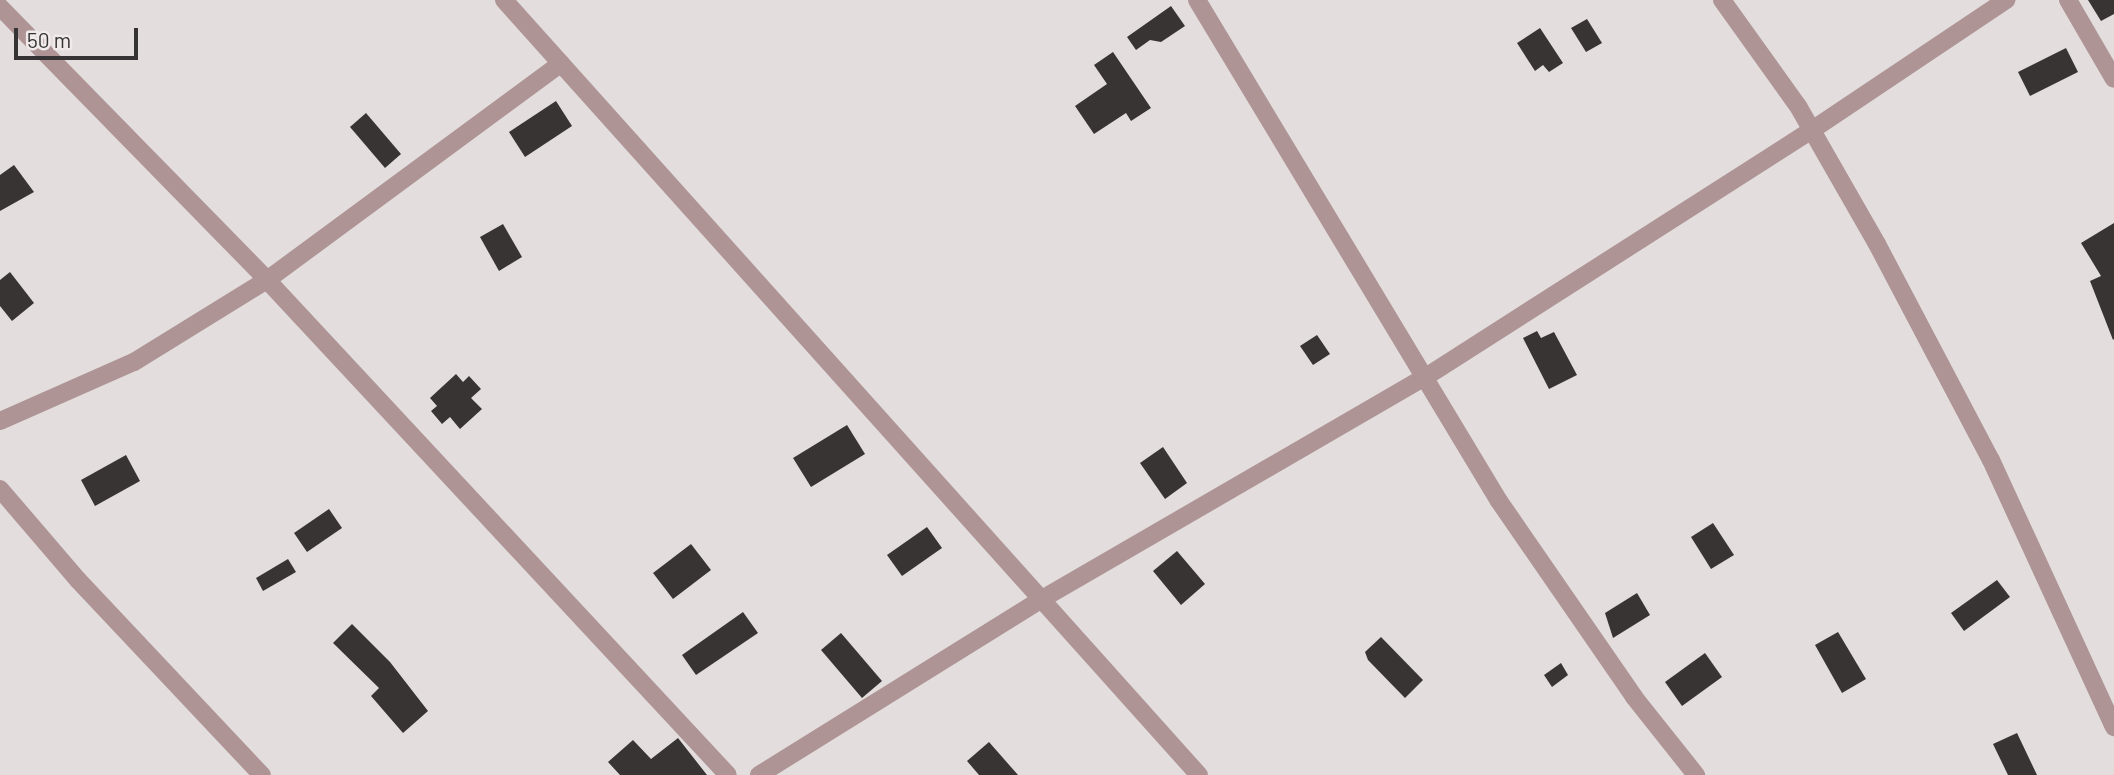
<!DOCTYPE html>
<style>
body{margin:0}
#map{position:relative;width:2114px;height:775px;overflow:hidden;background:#e3dddd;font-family:Barlow,sans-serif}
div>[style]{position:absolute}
.building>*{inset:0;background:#393434}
.minor>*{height:18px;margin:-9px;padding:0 9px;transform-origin:9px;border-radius:9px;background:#ae9495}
span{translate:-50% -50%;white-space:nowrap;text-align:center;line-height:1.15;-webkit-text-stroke:7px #f1eaea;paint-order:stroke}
.scale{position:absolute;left:14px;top:28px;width:124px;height:32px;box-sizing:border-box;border:4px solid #353333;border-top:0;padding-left:9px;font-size:21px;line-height:24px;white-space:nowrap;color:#353333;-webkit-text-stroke:5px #f1eaea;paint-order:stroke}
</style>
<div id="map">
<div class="building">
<div style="clip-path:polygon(2088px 0,2114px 0,2114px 14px,2101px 21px)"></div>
<div style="clip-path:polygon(1171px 6px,1185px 26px,1161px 42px,1150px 40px,1136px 50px,1127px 37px)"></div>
<div style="clip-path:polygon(1587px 19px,1602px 43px,1586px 52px,1571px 28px)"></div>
<div style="clip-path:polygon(1540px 28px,1563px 63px,1549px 72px,1543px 65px,1535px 71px,1517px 43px)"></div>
<div style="clip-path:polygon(2066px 48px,2078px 72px,2030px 96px,2018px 72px)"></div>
<div style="clip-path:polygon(1113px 52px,1151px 108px,1131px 121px,1126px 113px,1094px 134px,1075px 106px,1107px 84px,1094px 65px)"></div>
<div style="clip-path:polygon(556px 101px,572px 126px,525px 157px,509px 132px)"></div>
<div style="clip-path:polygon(366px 113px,401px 154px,385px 168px,350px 127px)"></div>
<div style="clip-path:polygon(14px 165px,34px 192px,0 211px,0 175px)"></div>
<div style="clip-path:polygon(2114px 223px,2114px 339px,2113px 340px,2090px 281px,2101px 276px,2081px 243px)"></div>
<div style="clip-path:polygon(503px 224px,522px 257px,499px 271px,480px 237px)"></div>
<div style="clip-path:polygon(10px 272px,34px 303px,12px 321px,0 306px,0 280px)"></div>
<div style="clip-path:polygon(1537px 331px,1541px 338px,1554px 332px,1577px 375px,1549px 389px,1523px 338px)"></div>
<div style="clip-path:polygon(1317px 335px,1330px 354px,1313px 365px,1300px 346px)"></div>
<div style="clip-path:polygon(456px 374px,463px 382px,469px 376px,481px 389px,471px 398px,482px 409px,460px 429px,450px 417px,442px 424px,431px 411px,437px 406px,430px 398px)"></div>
<div style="clip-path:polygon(847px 425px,865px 454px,811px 487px,793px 458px)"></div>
<div style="clip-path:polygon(1163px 447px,1187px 483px,1165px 499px,1140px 463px)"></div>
<div style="clip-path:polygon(126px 455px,140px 481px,95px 506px,81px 480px)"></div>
<div style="clip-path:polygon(329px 509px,342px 528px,307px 552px,294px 533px)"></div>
<div style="clip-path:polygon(1713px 523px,1734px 555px,1711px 569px,1691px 537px)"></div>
<div style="clip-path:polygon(927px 527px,942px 548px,902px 576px,887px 555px)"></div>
<div style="clip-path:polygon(691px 544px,711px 570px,673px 599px,653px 573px)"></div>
<div style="clip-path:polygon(1177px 551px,1205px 584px,1181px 605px,1153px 571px)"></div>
<div style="clip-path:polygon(288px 559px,296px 572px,263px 591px,256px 578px)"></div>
<div style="clip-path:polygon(1997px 580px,2010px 597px,1964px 631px,1951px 613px)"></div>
<div style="clip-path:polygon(1637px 593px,1650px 615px,1613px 638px,1605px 613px)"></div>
<div style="clip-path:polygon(743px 612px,758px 633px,696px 675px,682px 655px)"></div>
<div style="clip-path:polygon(352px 624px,390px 662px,428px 711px,403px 733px,371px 696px,379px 688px,333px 643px)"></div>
<div style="clip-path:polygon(1838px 632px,1866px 679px,1842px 693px,1815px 645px)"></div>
<div style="clip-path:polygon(841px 633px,882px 681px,862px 698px,821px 650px)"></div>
<div style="clip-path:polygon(1381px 637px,1423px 680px,1405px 698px,1368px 660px,1365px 652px)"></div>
<div style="clip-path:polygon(1705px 653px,1722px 677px,1682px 706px,1665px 682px)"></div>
<div style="clip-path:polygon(1561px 663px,1568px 675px,1552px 687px,1544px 675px)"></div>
<div style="clip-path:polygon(2017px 733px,2037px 775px,2008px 775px,1993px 744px)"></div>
<div style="clip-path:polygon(678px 738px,707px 775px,620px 775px,608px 762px,633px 740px,651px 759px)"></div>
<div style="clip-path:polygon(989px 742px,1018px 775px,979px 775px,967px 761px)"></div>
</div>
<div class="minor">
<div style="left:504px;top:0;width:1041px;rotate:48.12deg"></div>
<div style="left:1197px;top:0;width:585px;rotate:58.92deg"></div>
<div style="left:1499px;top:501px;width:238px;rotate:55.4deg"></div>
<div style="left:1634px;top:697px;width:100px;rotate:51.5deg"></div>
<div style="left:1722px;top:0;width:130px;rotate:54.4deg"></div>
<div style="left:1798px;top:106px;width:159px;rotate:60.2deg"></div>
<div style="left:1877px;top:244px;width:244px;rotate:62.2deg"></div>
<div style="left:1991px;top:460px;width:294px;rotate:65.3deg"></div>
<div style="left:2068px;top:0;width:91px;rotate:59.8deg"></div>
<div style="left:0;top:7px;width:382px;rotate:45.6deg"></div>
<div style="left:267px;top:280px;width:676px;rotate:47.04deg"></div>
<div style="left:0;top:421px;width:146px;rotate:-23.8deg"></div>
<div style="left:134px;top:362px;width:156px;rotate:-31.7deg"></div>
<div style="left:267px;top:280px;width:365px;rotate:-36.4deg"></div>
<div style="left:0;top:489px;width:120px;rotate:49.4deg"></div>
<div style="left:78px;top:580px;width:268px;rotate:46.7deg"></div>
<div style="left:759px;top:775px;width:333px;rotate:-31.9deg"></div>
<div style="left:1042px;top:599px;width:441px;rotate:-30.1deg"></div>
<div style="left:1424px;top:378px;width:460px;rotate:-32.6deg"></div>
<div style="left:1812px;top:130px;width:234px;rotate:-33.8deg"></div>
</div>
<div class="scale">50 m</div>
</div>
